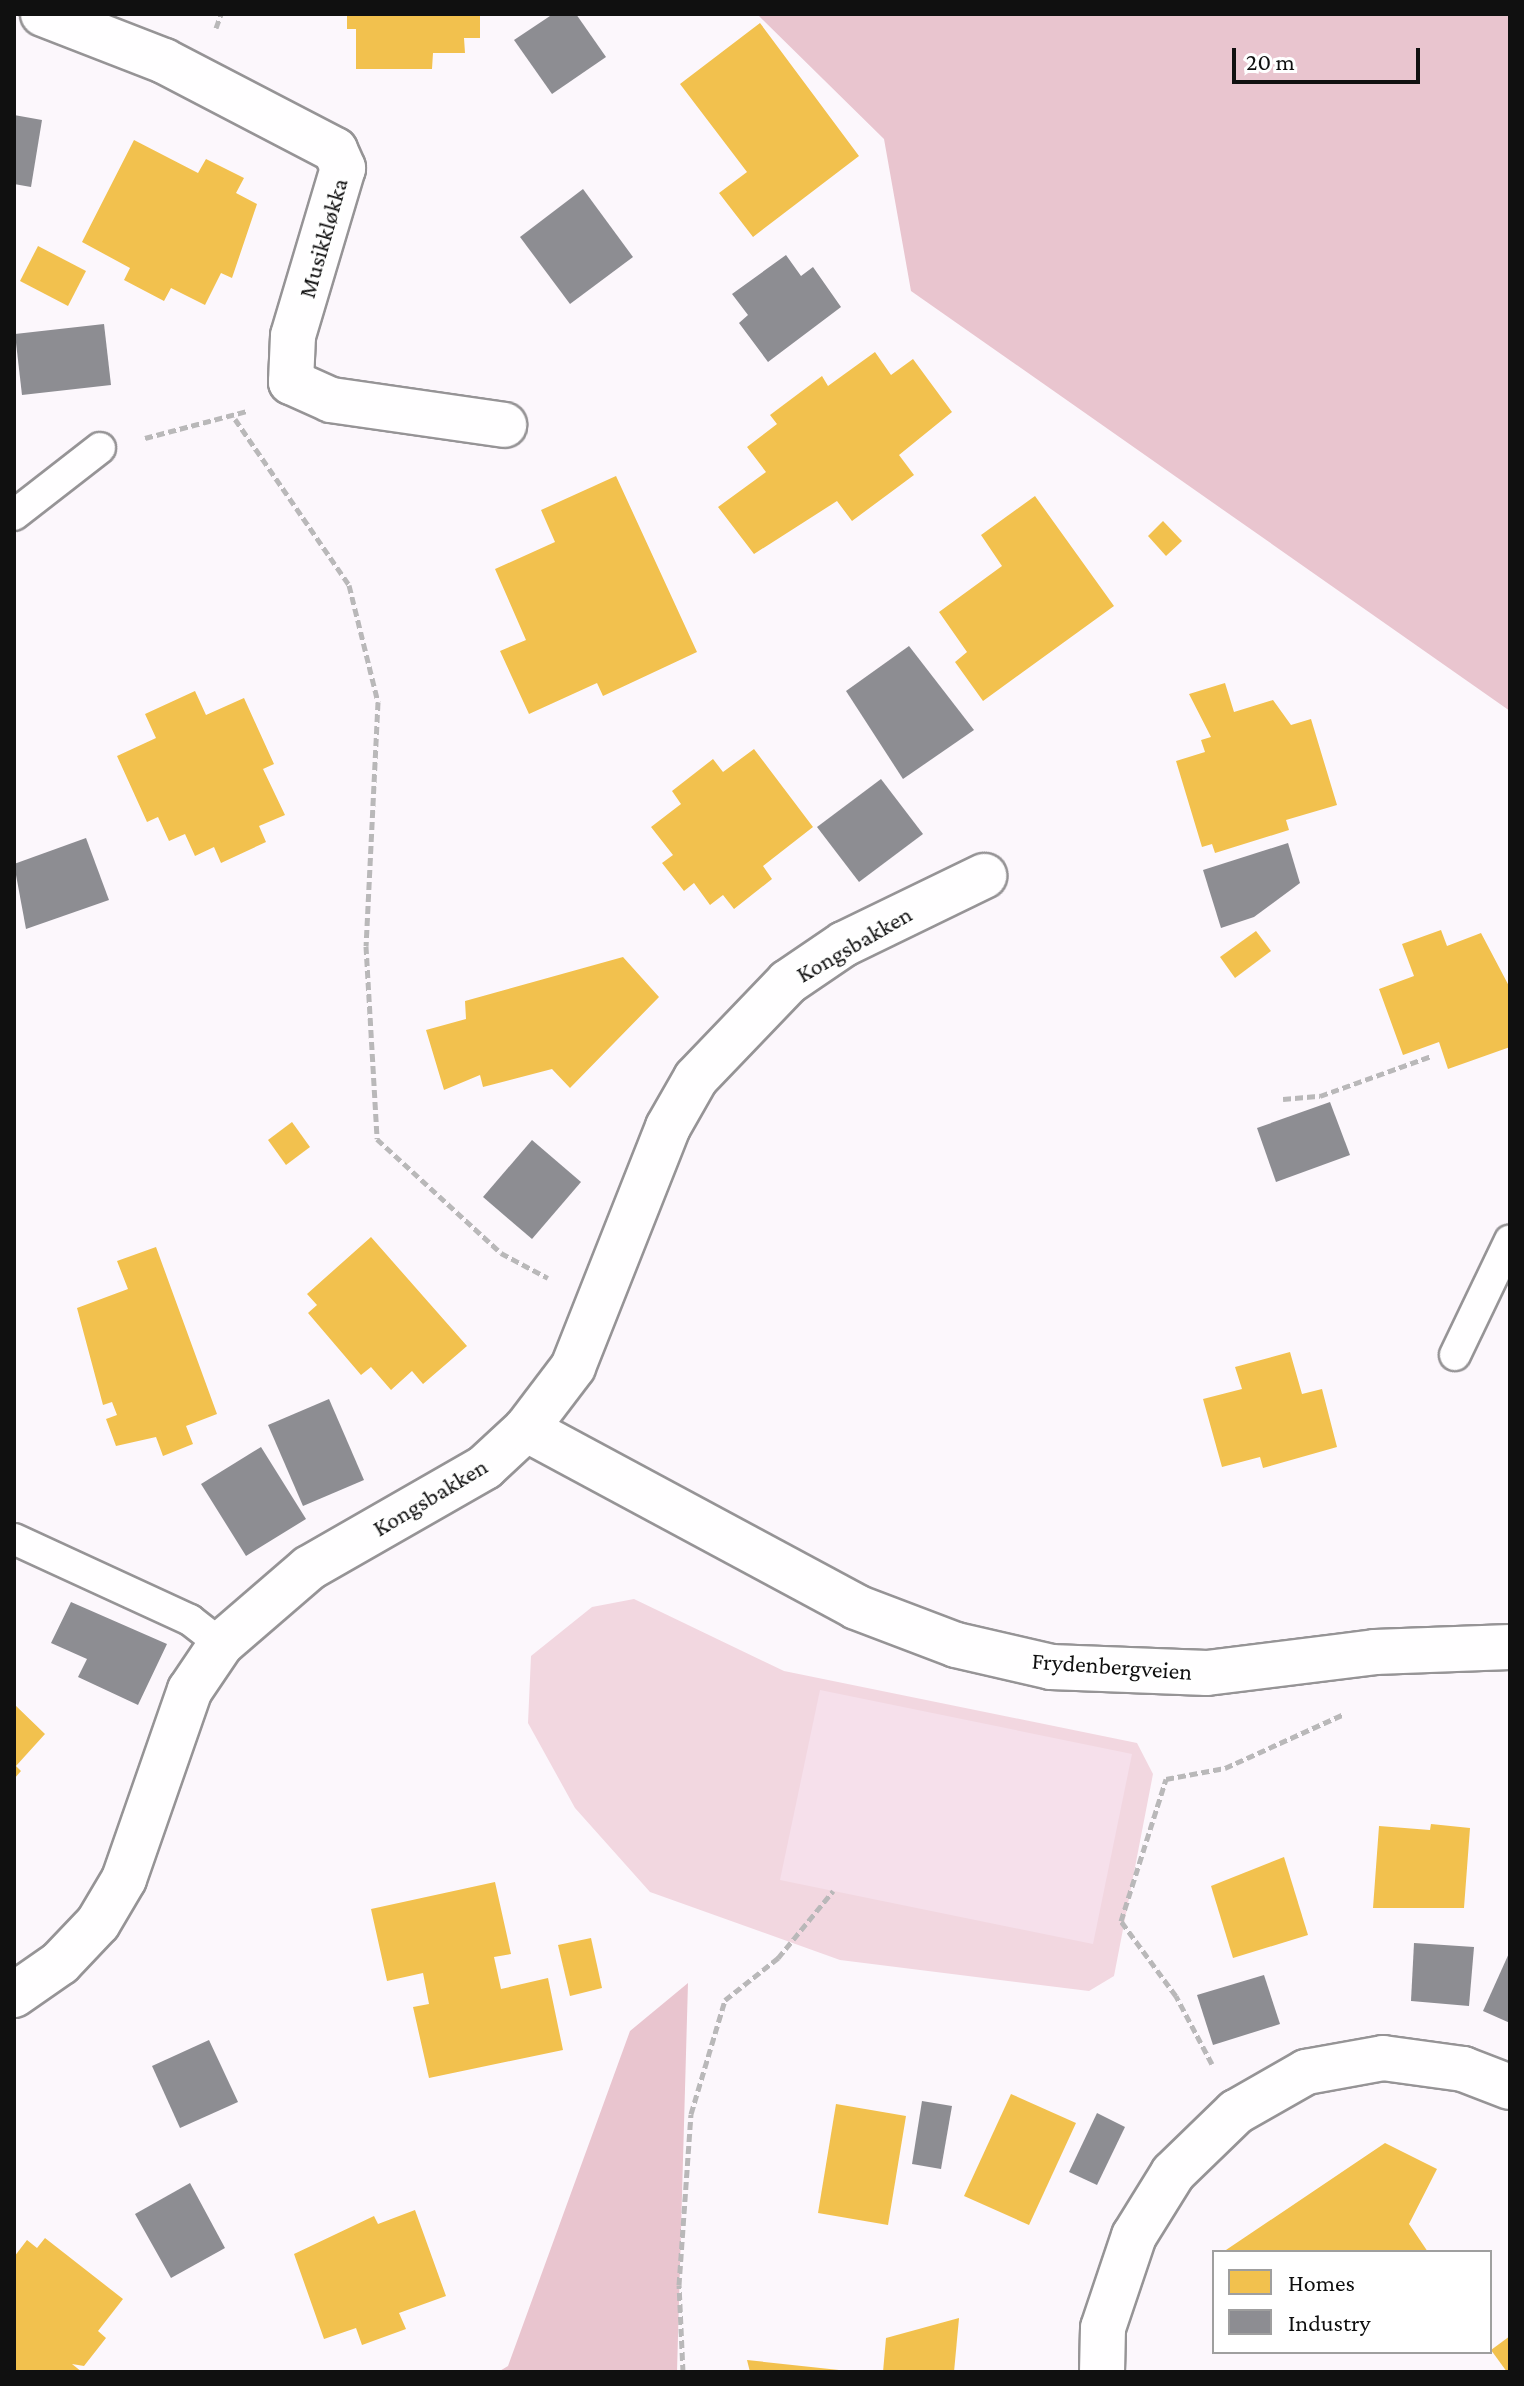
<!DOCTYPE html>
<meta charset="utf-8">
<style>
body{margin:0}
#map{position:relative;width:1524px;height:2386px;overflow:hidden;background:#fcf7fc;font-family:"Crimson Pro",serif}
div>[style]{position:absolute}
.green>*{inset:0;background:#f2d7e0}
.forest>*{inset:0;background:#e9c5cf}
.pitch>*{inset:0;background:#f6e0eb}
.homes>*{inset:0;background:#f2c14e}
.industry>*{inset:0;background:#8d8d92}
.path>*{height:5px;margin-top:-2.5px;transform-origin:0;background:repeating-linear-gradient(90deg,#b9b8b9 0 8px,transparent 0 12px)}
.roads{filter:drop-shadow(2px 0 #969496) drop-shadow(-2px 0 #969496) drop-shadow(0 2px #969496) drop-shadow(0 -2px #969496)}
.lane>*{height:30px;margin:-15px;padding:0 15px;transform-origin:15px;border-radius:15px;background:#fffeff}
.street>*{height:44px;margin:-22px;padding:0 22px;transform-origin:22px;border-radius:22px;background:#fffeff}
span{translate:-50% -50%;white-space:nowrap;text-align:center;line-height:1.15;-webkit-text-stroke:8px #fff;paint-order:stroke}
.street-label{font-size:24px;color:#101010}
.frame{position:absolute;inset:0;border:16px solid #101010;pointer-events:none}
.legend{position:absolute;left:1212px;top:2250px;width:280px;height:104px;box-sizing:border-box;background:#fff;border:2px solid #9f9f9f;margin:0;padding:10px 14px;list-style:none;font-size:24px;color:#101010}
.legend li{display:flex;align-items:center;gap:16px;height:40px}
.legend b{width:40px;border:2px solid #9f9f9f}
.scale{position:absolute;left:1232px;top:48px;width:188px;height:36px;box-sizing:border-box;border:4px solid #101010;border-top:0;padding-left:10px;font-size:24px;line-height:28px;white-space:nowrap;color:#101010;-webkit-text-stroke:6px #fff;paint-order:stroke}
</style>
<div id="map">
<div class="green">
<div style="clip-path:polygon(634px 1599px,784px 1671px,1137px 1743px,1153px 1774px,1114px 1976px,1089px 1991px,840px 1960px,650px 1892px,575px 1808px,528px 1723px,531px 1656px,592px 1607px)"></div>
</div>
<div class="forest">
<div style="clip-path:polygon(757px 14px,1510px 14px,1510px 711px,911px 291px,884px 139px)"></div>
<div style="clip-path:polygon(688px 1983px,677px 2372px,498px 2372px,508px 2366px,630px 2031px)"></div>
</div>
<div class="pitch">
<div style="clip-path:polygon(820px 1690px,1132px 1754px,1093px 1944px,780px 1880px)"></div>
</div>
<div class="homes">
<div style="clip-path:polygon(347px 14px,480px 14px,480px 38px,464px 38px,465px 53px,433px 53px,432px 69px,356px 69px,356px 29px,347px 29px)"></div>
<div style="clip-path:polygon(760px 23px,859px 156px,753px 237px,719px 193px,747px 172px,680px 84px)"></div>
<div style="clip-path:polygon(134px 140px,198px 173px,206px 159px,244px 178px,236px 193px,257px 204px,232px 278px,221px 273px,205px 305px,171px 288px,164px 301px,124px 280px,130px 268px,82px 242px)"></div>
<div style="clip-path:polygon(38px 246px,86px 271px,68px 306px,20px 281px)"></div>
<div style="clip-path:polygon(875px 352px,891px 375px,913px 359px,952px 412px,899px 455px,914px 475px,852px 521px,837px 501px,754px 554px,718px 507px,766px 472px,747px 447px,777px 424px,770px 415px,822px 376px,828px 386px)"></div>
<div style="clip-path:polygon(616px 476px,697px 652px,603px 696px,597px 683px,529px 714px,500px 651px,526px 640px,495px 569px,555px 542px,541px 510px)"></div>
<div style="clip-path:polygon(1035px 496px,1114px 606px,983px 701px,955px 662px,967px 652px,939px 612px,1002px 566px,981px 535px)"></div>
<div style="clip-path:polygon(1163px 521px,1182px 541px,1166px 556px,1148px 536px)"></div>
<div style="clip-path:polygon(1225px 683px,1234px 712px,1273px 700px,1291px 725px,1311px 719px,1337px 805px,1286px 820px,1289px 830px,1215px 853px,1212px 844px,1202px 847px,1176px 761px,1205px 752px,1201px 740px,1211px 737px,1189px 694px)"></div>
<div style="clip-path:polygon(195px 691px,206px 715px,244px 698px,274px 764px,263px 769px,285px 815px,259px 826px,266px 842px,221px 863px,214px 847px,195px 856px,185px 834px,169px 841px,158px 817px,147px 822px,117px 756px,156px 738px,145px 714px)"></div>
<div style="clip-path:polygon(754px 749px,813px 827px,763px 866px,772px 879px,734px 909px,723px 895px,710px 905px,694px 883px,684px 891px,662px 863px,673px 855px,651px 827px,681px 804px,672px 791px,713px 759px,723px 772px)"></div>
<div style="clip-path:polygon(1441px 930px,1447px 946px,1481px 933px,1510px 988px,1510px 1047px,1448px 1069px,1439px 1042px,1403px 1055px,1379px 989px,1414px 976px,1402px 944px)"></div>
<div style="clip-path:polygon(1256px 931px,1271px 951px,1235px 978px,1220px 957px)"></div>
<div style="clip-path:polygon(623px 957px,659px 997px,570px 1088px,552px 1069px,483px 1087px,480px 1075px,444px 1090px,426px 1030px,466px 1019px,465px 1001px)"></div>
<div style="clip-path:polygon(292px 1122px,310px 1147px,286px 1165px,268px 1140px)"></div>
<div style="clip-path:polygon(371px 1237px,467px 1346px,423px 1384px,412px 1371px,391px 1390px,371px 1367px,361px 1375px,308px 1313px,317px 1305px,307px 1294px)"></div>
<div style="clip-path:polygon(156px 1247px,217px 1414px,186px 1426px,193px 1444px,163px 1456px,156px 1437px,116px 1446px,106px 1419px,117px 1415px,112px 1402px,103px 1405px,77px 1308px,128px 1289px,117px 1261px)"></div>
<div style="clip-path:polygon(1290px 1352px,1302px 1394px,1322px 1389px,1337px 1447px,1263px 1468px,1260px 1457px,1222px 1467px,1203px 1399px,1242px 1389px,1235px 1367px)"></div>
<div style="clip-path:polygon(14px 1704px,45px 1734px,16px 1766px,21px 1771px,14px 1779px)"></div>
<div style="clip-path:polygon(1431px 1824px,1470px 1828px,1464px 1908px,1373px 1908px,1379px 1826px,1430px 1830px)"></div>
<div style="clip-path:polygon(1284px 1857px,1308px 1935px,1233px 1958px,1211px 1886px)"></div>
<div style="clip-path:polygon(495px 1882px,511px 1954px,494px 1957px,501px 1989px,548px 1978px,563px 2050px,429px 2078px,413px 2007px,429px 2004px,423px 1973px,387px 1981px,371px 1909px)"></div>
<div style="clip-path:polygon(591px 1938px,602px 1988px,570px 1996px,558px 1945px)"></div>
<div style="clip-path:polygon(1011px 2094px,1076px 2123px,1029px 2225px,964px 2196px)"></div>
<div style="clip-path:polygon(836px 2104px,906px 2116px,888px 2225px,818px 2213px)"></div>
<div style="clip-path:polygon(1385px 2143px,1437px 2169px,1409px 2224px,1428px 2252px,1223px 2252px)"></div>
<div style="clip-path:polygon(415px 2210px,446px 2296px,399px 2313px,406px 2329px,362px 2345px,356px 2328px,324px 2339px,294px 2254px,374px 2216px,378px 2224px)"></div>
<div style="clip-path:polygon(45px 2238px,123px 2299px,98px 2331px,106px 2338px,84px 2366px,72px 2364px,82px 2372px,14px 2372px,14px 2257px,27px 2240px,37px 2248px)"></div>
<div style="clip-path:polygon(959px 2318px,954px 2372px,883px 2372px,886px 2338px)"></div>
<div style="clip-path:polygon(1510px 2336px,1510px 2372px,1507px 2372px,1491px 2350px)"></div>
<div style="clip-path:polygon(747px 2360px,839px 2370px,839px 2372px,750px 2372px)"></div>
</div>
<div class="industry">
<div style="clip-path:polygon(553px 14px,576px 14px,606px 57px,552px 94px,514px 40px)"></div>
<div style="clip-path:polygon(14px 115px,42px 120px,31px 187px,14px 184px)"></div>
<div style="clip-path:polygon(583px 189px,633px 257px,570px 304px,520px 237px)"></div>
<div style="clip-path:polygon(786px 255px,801px 276px,813px 267px,841px 307px,768px 362px,739px 323px,748px 315px,732px 294px)"></div>
<div style="clip-path:polygon(104px 324px,111px 385px,22px 395px,15px 334px)"></div>
<div style="clip-path:polygon(909px 646px,974px 730px,903px 779px,846px 691px)"></div>
<div style="clip-path:polygon(881px 779px,923px 834px,859px 882px,817px 827px)"></div>
<div style="clip-path:polygon(86px 838px,109px 900px,26px 929px,14px 864px)"></div>
<div style="clip-path:polygon(1288px 843px,1300px 883px,1254px 917px,1221px 928px,1203px 870px)"></div>
<div style="clip-path:polygon(1330px 1102px,1350px 1155px,1276px 1182px,1257px 1128px)"></div>
<div style="clip-path:polygon(532px 1140px,581px 1182px,532px 1239px,483px 1197px)"></div>
<div style="clip-path:polygon(329px 1399px,364px 1480px,303px 1506px,268px 1425px)"></div>
<div style="clip-path:polygon(261px 1447px,306px 1519px,246px 1556px,201px 1484px)"></div>
<div style="clip-path:polygon(71px 1602px,167px 1644px,138px 1705px,78px 1677px,87px 1659px,51px 1643px)"></div>
<div style="clip-path:polygon(1414px 1943px,1474px 1947px,1469px 2006px,1411px 2001px)"></div>
<div style="clip-path:polygon(1510px 1951px,1510px 2023px,1483px 2011px)"></div>
<div style="clip-path:polygon(1264px 1975px,1280px 2024px,1213px 2045px,1197px 1995px)"></div>
<div style="clip-path:polygon(209px 2040px,238px 2102px,180px 2128px,152px 2066px)"></div>
<div style="clip-path:polygon(922px 2101px,952px 2106px,941px 2169px,912px 2164px)"></div>
<div style="clip-path:polygon(1097px 2113px,1125px 2127px,1097px 2185px,1069px 2172px)"></div>
<div style="clip-path:polygon(190px 2183px,225px 2248px,171px 2278px,135px 2214px)"></div>
</div>
<div class="path">
<div style="left:216px;top:28px;width:15px;rotate:-70deg"></div>
<div style="left:235px;top:419px;width:201px;rotate:55.5deg"></div>
<div style="left:349px;top:585px;width:121px;rotate:76.1deg"></div>
<div style="left:378px;top:702px;width:244px;rotate:92.8deg"></div>
<div style="left:366px;top:946px;width:193px;rotate:86.7deg"></div>
<div style="left:377px;top:1139px;width:168px;rotate:42.6deg"></div>
<div style="left:501px;top:1253px;width:53px;rotate:28deg"></div>
<div style="left:145px;top:438px;width:106px;rotate:-14.8deg"></div>
<div style="left:1283px;top:1099px;width:37px;rotate:-5deg"></div>
<div style="left:1320px;top:1096px;width:118px;rotate:-19.8deg"></div>
<div style="left:1212px;top:2064px;width:77px;rotate:-117.9deg"></div>
<div style="left:1176px;top:1996px;width:93px;rotate:-126.3deg"></div>
<div style="left:1121px;top:1921px;width:149px;rotate:-72.4deg"></div>
<div style="left:1166px;top:1779px;width:60px;rotate:-10.6deg"></div>
<div style="left:1225px;top:1768px;width:131px;rotate:-24.4deg"></div>
<div style="left:683px;top:2372px;width:87px;rotate:-92.6deg"></div>
<div style="left:679px;top:2285px;width:171px;rotate:-86deg"></div>
<div style="left:691px;top:2114px;width:119px;rotate:-73.4deg"></div>
<div style="left:725px;top:2000px;width:68px;rotate:-38.4deg"></div>
<div style="left:778px;top:1958px;width:87px;rotate:-50.6deg"></div>
</div>
<div class="roads">
<div class="lane">
<div style="left:14px;top:515px;width:109px;rotate:-37.9deg"></div>
<div style="left:1455px;top:1355px;width:127px;rotate:-64.4deg"></div>
<div style="left:14px;top:1539px;width:194px;rotate:24.7deg"></div>
<div style="left:190px;top:1620px;width:39px;rotate:38deg"></div>
</div>
<div class="street">
<div style="left:43px;top:14px;width:130px;rotate:21.2deg"></div>
<div style="left:164px;top:61px;width:193px;rotate:27.5deg"></div>
<div style="left:335px;top:150px;width:20px;rotate:66deg"></div>
<div style="left:343px;top:168px;width:175px;rotate:106.6deg"></div>
<div style="left:293px;top:336px;width:46px;rotate:92.5deg"></div>
<div style="left:291px;top:382px;width:44px;rotate:24.2deg"></div>
<div style="left:331px;top:400px;width:175px;rotate:8.2deg"></div>
<div style="left:526px;top:1429px;width:375px;rotate:28.3deg"></div>
<div style="left:856px;top:1607px;width:107px;rotate:20.8deg"></div>
<div style="left:956px;top:1645px;width:98px;rotate:13deg"></div>
<div style="left:1051px;top:1667px;width:156px;rotate:2.2deg"></div>
<div style="left:1207px;top:1673px;width:169px;rotate:-7.1deg"></div>
<div style="left:1375px;top:1652px;width:135px;rotate:-2.1deg"></div>
<div style="left:14px;top:1995px;width:56px;rotate:-34.8deg"></div>
<div style="left:60px;top:1963px;width:55px;rotate:-46.5deg"></div>
<div style="left:98px;top:1923px;width:51px;rotate:-59.4deg"></div>
<div style="left:124px;top:1879px;width:200px;rotate:-70.8deg"></div>
<div style="left:190px;top:1690px;width:55px;rotate:-56deg"></div>
<div style="left:221px;top:1644px;width:116px;rotate:-40.8deg"></div>
<div style="left:309px;top:1568px;width:203px;rotate:-29.8deg"></div>
<div style="left:485px;top:1467px;width:56px;rotate:-42.8deg"></div>
<div style="left:526px;top:1429px;width:78px;rotate:-52.8deg"></div>
<div style="left:573px;top:1367px;width:258px;rotate:-68.4deg"></div>
<div style="left:668px;top:1127px;width:56px;rotate:-60.3deg"></div>
<div style="left:696px;top:1078px;width:133px;rotate:-46.2deg"></div>
<div style="left:788px;top:982px;width:68px;rotate:-34.2deg"></div>
<div style="left:844px;top:944px;width:156px;rotate:-25.9deg"></div>
<div style="left:1102px;top:2372px;width:44px;rotate:-88.7deg"></div>
<div style="left:1103px;top:2328px;width:97px;rotate:-71.4deg"></div>
<div style="left:1134px;top:2236px;width:74px;rotate:-58.2deg"></div>
<div style="left:1173px;top:2173px;width:88px;rotate:-44.1deg"></div>
<div style="left:1236px;top:2112px;width:81px;rotate:-29.7deg"></div>
<div style="left:1306px;top:2072px;width:78px;rotate:-10.3deg"></div>
<div style="left:1383px;top:2058px;width:81px;rotate:7.8deg"></div>
<div style="left:1463px;top:2069px;width:50px;rotate:21deg"></div>
</div>
</div>
<div class="street-label">
<span style="left:323px;top:238px;rotate:-74deg">Musikkløkka</span>
<span style="left:854px;top:944px;rotate:-30deg">Kongsbakken</span>
<span style="left:430px;top:1497px;rotate:-31deg">Kongsbakken</span>
<span style="left:1112px;top:1666px;rotate:4deg">Frydenbergveien</span>
</div>
<div class="frame"></div>
<ul class="legend">
<li><b style="height:22px;background:#f2c14e"></b>Homes</li>
<li><b style="height:22px;background:#8d8d92"></b>Industry</li>
</ul>
<div class="scale">20 m</div>
</div>
